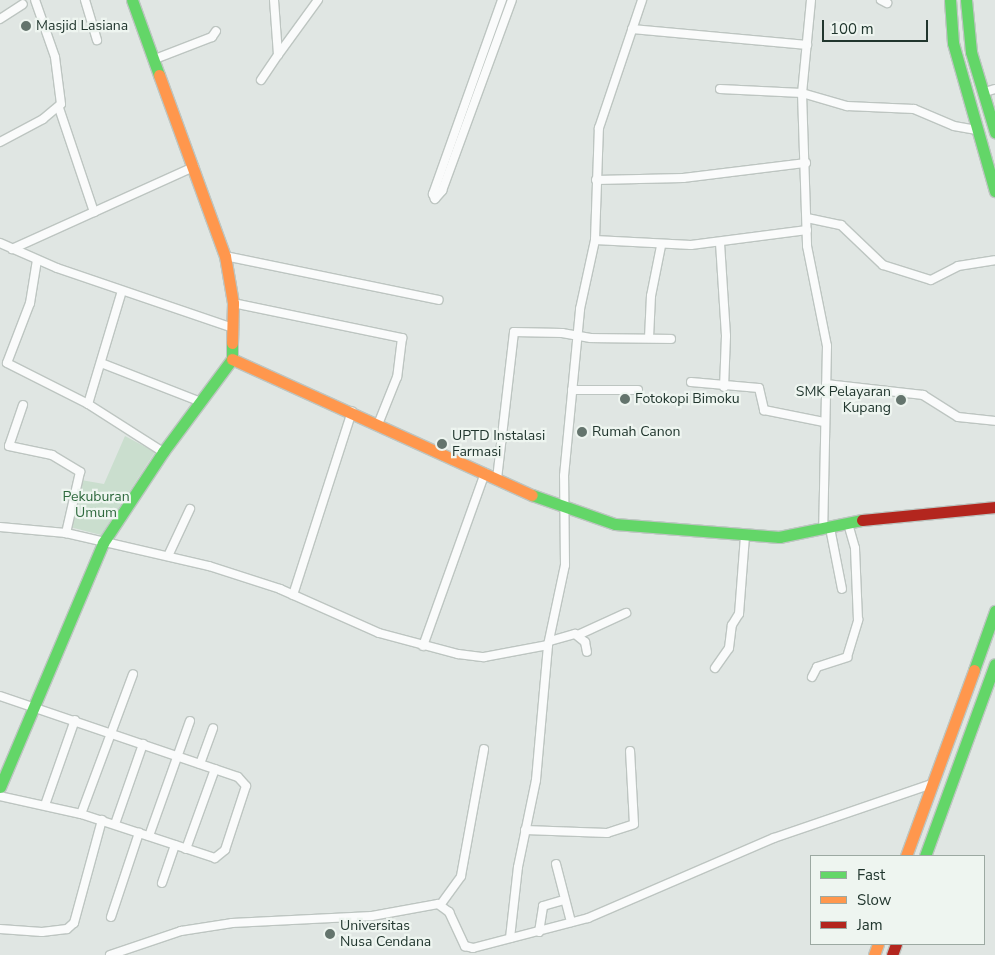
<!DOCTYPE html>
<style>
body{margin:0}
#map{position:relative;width:995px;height:955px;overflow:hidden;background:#e0e6e3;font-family:"Nunito Sans",sans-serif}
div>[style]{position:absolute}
.green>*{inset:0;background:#cadece}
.roads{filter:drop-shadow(1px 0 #bdc5c1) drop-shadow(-1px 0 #bdc5c1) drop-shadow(0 1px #bdc5c1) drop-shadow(0 -1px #bdc5c1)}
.street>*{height:8px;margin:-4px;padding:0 4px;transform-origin:4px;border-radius:4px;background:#fafbfb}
.fast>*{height:11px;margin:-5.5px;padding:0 5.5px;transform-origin:5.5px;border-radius:5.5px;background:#63d668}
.slow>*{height:11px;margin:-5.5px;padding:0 5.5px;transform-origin:5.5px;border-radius:5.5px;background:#ff974d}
.jam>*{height:11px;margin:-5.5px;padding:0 5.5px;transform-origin:5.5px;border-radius:5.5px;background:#b3261e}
.dots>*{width:14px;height:14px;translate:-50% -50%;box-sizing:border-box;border:2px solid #eef5f0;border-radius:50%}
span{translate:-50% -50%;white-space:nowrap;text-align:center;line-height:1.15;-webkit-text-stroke:4.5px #eef5f0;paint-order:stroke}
.poi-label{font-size:14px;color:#21362e}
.left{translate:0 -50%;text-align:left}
.right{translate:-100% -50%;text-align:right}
.park-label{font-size:14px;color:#2e693d}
.legend{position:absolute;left:810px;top:855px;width:175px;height:90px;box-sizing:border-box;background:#eef5f0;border:1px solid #9ca9a2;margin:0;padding:6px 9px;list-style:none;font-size:15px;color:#21362e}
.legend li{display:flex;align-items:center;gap:10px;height:25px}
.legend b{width:25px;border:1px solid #9ca9a2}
.scale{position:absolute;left:822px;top:20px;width:106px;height:22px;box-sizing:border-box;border:2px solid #21362e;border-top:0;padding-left:6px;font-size:15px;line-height:18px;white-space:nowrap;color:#21362e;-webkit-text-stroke:4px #eef5f0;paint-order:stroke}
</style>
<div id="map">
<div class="green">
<div style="clip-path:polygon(125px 436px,155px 452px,101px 535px,70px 527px,81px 480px,104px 484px)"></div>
</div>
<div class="roads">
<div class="street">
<div style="left:85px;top:0;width:42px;rotate:73.3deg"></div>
<div style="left:274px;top:0;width:55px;rotate:85.8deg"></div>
<div style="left:278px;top:55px;width:68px;rotate:-54deg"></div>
<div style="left:502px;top:0;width:206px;rotate:109.6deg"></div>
<div style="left:433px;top:194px;width:5px;rotate:68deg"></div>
<div style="left:435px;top:199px;width:11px;rotate:-49deg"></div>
<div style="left:442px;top:191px;width:203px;rotate:-69.9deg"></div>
<div style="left:811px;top:0;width:93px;rotate:95.5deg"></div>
<div style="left:802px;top:93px;width:153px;rotate:88.1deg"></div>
<div style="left:807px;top:246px;width:102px;rotate:78.7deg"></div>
<div style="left:827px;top:346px;width:184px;rotate:91.2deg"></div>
<div style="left:881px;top:0;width:7px;rotate:27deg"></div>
<div style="left:0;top:19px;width:27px;rotate:-33deg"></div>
<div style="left:632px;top:29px;width:176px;rotate:5.2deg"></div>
<div style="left:155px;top:59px;width:61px;rotate:-21.1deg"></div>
<div style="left:212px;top:37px;width:7px;rotate:-56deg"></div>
<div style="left:261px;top:80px;width:30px;rotate:-56deg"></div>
<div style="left:720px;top:89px;width:82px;rotate:2.8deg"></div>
<div style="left:802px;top:93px;width:47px;rotate:16.1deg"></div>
<div style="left:847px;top:106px;width:67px;rotate:2.6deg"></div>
<div style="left:914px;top:109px;width:43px;rotate:23deg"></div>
<div style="left:954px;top:126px;width:23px;rotate:10deg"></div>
<div style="left:985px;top:92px;width:10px;rotate:-17deg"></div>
<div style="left:59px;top:108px;width:110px;rotate:71.4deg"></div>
<div style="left:0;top:142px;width:49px;rotate:-28.1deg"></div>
<div style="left:43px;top:119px;width:23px;rotate:-40deg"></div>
<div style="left:61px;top:104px;width:47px;rotate:-97.3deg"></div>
<div style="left:55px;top:57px;width:60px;rotate:-109.3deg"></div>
<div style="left:596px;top:180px;width:87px;rotate:-1.3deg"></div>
<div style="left:683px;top:178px;width:124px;rotate:-7deg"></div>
<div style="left:807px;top:218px;width:35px;rotate:12deg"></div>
<div style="left:841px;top:225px;width:58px;rotate:43.6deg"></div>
<div style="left:883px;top:265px;width:50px;rotate:17.4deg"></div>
<div style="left:931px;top:280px;width:30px;rotate:-27deg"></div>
<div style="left:958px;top:266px;width:37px;rotate:-9deg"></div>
<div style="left:595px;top:240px;width:96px;rotate:3deg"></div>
<div style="left:691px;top:245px;width:117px;rotate:-7.4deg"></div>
<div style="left:0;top:243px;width:62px;rotate:23.7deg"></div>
<div style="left:57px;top:268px;width:186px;rotate:18.8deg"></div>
<div style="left:720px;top:243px;width:93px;rotate:86.3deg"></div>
<div style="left:726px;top:336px;width:51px;rotate:92.2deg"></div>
<div style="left:12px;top:249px;width:200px;rotate:-24.3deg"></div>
<div style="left:225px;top:256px;width:218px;rotate:11.6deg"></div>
<div style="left:37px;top:260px;width:44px;rotate:99.2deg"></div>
<div style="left:30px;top:303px;width:64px;rotate:111deg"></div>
<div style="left:7px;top:363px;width:91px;rotate:26.8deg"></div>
<div style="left:88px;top:404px;width:89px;rotate:32.6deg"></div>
<div style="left:233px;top:303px;width:173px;rotate:11.7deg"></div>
<div style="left:402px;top:338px;width:39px;rotate:97deg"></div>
<div style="left:397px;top:377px;width:48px;rotate:111.8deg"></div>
<div style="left:649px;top:338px;width:42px;rotate:-87.3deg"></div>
<div style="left:651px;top:296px;width:51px;rotate:-78.7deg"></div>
<div style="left:101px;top:363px;width:107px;rotate:21.3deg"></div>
<div style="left:691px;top:382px;width:68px;rotate:5deg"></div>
<div style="left:759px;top:388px;width:23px;rotate:77deg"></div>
<div style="left:764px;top:410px;width:61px;rotate:11.3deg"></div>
<div style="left:826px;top:384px;width:98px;rotate:6.5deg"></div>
<div style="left:923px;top:395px;width:41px;rotate:32.2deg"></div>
<div style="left:958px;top:417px;width:37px;rotate:6deg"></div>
<div style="left:572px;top:390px;width:66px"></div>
<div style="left:88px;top:404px;width:118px;rotate:-73.3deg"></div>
<div style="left:23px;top:405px;width:43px;rotate:108.9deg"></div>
<div style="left:9px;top:446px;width:44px;rotate:11.8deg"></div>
<div style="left:52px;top:455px;width:33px;rotate:31deg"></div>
<div style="left:80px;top:472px;width:63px;rotate:102.9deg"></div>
<div style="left:497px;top:479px;width:148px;rotate:-83.4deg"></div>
<div style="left:514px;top:332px;width:48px;rotate:1.2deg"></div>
<div style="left:562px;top:333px;width:29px;rotate:10deg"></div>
<div style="left:591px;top:338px;width:80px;rotate:0.7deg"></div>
<div style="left:0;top:527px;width:66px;rotate:5.2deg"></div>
<div style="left:66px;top:533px;width:147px;rotate:13deg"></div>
<div style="left:209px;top:566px;width:75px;rotate:17.9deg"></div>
<div style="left:280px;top:589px;width:108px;rotate:24deg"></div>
<div style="left:379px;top:633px;width:82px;rotate:14.9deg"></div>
<div style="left:458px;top:654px;width:26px;rotate:7deg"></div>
<div style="left:484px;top:657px;width:65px;rotate:-10.6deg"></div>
<div style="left:548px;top:645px;width:82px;rotate:-78deg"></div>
<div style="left:565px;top:565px;width:89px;rotate:-90.6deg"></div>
<div style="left:564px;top:476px;width:168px;rotate:-84.5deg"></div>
<div style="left:580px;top:309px;width:71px;rotate:-77.7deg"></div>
<div style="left:595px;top:240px;width:112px;rotate:-88deg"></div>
<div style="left:599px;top:128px;width:135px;rotate:-71.4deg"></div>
<div style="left:830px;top:528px;width:62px;rotate:78.9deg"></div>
<div style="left:168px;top:556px;width:52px;rotate:-64.9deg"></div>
<div style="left:293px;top:595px;width:193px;rotate:-72.2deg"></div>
<div style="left:578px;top:635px;width:53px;rotate:-24.6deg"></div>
<div style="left:550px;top:641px;width:26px;rotate:-16deg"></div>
<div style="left:575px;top:634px;width:13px;rotate:39deg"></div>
<div style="left:585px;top:642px;width:10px;rotate:79deg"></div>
<div style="left:423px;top:646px;width:184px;rotate:-70.3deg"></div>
<div style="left:715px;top:668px;width:24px;rotate:-55deg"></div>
<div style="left:729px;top:648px;width:23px;rotate:-83deg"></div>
<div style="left:732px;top:625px;width:13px;rotate:-58deg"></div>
<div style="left:739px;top:614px;width:78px;rotate:-85.6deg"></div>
<div style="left:812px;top:677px;width:11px;rotate:-63deg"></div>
<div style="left:817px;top:667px;width:32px;rotate:-18deg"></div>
<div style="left:847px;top:657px;width:39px;rotate:-73deg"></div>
<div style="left:858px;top:620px;width:72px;rotate:-92.4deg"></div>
<div style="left:855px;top:548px;width:26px;rotate:-106deg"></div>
<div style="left:0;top:696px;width:251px;rotate:18.8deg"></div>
<div style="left:238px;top:777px;width:12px;rotate:48deg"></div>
<div style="left:246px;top:786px;width:67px;rotate:108.2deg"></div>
<div style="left:225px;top:850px;width:13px;rotate:141deg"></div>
<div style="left:215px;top:858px;width:141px;rotate:-161.8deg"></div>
<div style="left:81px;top:814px;width:83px;rotate:-167.5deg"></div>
<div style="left:200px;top:764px;width:38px;rotate:-70deg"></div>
<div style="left:45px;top:805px;width:90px;rotate:-70.6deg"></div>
<div style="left:81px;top:814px;width:149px;rotate:-69.6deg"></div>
<div style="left:115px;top:824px;width:85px;rotate:-70.7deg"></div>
<div style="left:525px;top:830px;width:82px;rotate:2.1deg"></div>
<div style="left:607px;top:833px;width:28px;rotate:-18deg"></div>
<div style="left:634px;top:824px;width:73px;rotate:-93.1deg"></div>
<div style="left:149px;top:836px;width:122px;rotate:-70.4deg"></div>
<div style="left:186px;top:849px;width:85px;rotate:-70.1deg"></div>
<div style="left:556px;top:864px;width:60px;rotate:75.5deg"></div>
<div style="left:162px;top:883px;width:40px;rotate:-71.1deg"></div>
<div style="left:441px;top:904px;width:34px;rotate:-54deg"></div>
<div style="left:461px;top:876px;width:129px;rotate:-79.7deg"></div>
<div style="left:111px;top:917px;width:89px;rotate:-71.6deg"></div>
<div style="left:0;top:929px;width:42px;rotate:4.1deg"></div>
<div style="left:42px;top:932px;width:25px;rotate:-7deg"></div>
<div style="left:67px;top:929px;width:9px;rotate:-41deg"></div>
<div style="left:74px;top:923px;width:107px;rotate:-74.8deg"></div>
<div style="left:539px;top:932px;width:26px;rotate:-81deg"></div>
<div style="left:543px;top:906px;width:22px;rotate:-16deg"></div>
<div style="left:510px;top:938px;width:71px;rotate:-83.6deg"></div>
<div style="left:518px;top:867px;width:89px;rotate:-78.3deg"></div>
<div style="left:536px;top:780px;width:136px;rotate:-84.9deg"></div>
<div style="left:110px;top:955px;width:75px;rotate:-18.7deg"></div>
<div style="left:181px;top:931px;width:52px;rotate:-8.9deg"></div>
<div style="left:232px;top:923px;width:140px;rotate:-2.9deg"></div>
<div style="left:372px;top:916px;width:67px;rotate:-10.3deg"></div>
<div style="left:438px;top:904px;width:14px;rotate:36deg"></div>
<div style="left:449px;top:912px;width:38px;rotate:65deg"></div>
<div style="left:465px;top:946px;width:8px;rotate:14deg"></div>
<div style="left:473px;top:948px;width:119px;rotate:-14.6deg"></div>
<div style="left:588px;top:918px;width:202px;rotate:-23.3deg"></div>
<div style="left:774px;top:838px;width:167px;rotate:-18.9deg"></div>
</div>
<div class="fast">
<div style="left:132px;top:0;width:80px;rotate:70.2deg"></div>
<div style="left:950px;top:0;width:43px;rotate:86deg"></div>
<div style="left:953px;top:43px;width:154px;rotate:74.2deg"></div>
<div style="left:966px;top:0;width:52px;rotate:84.5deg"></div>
<div style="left:971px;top:52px;width:84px;rotate:73.3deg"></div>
<div style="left:532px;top:495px;width:88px;rotate:19.3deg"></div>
<div style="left:615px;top:524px;width:165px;rotate:4.5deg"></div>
<div style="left:779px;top:537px;width:85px;rotate:-11.6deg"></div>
<div style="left:974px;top:670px;width:63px;rotate:-70.4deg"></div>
<div style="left:0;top:787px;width:265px;rotate:-67.1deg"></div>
<div style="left:103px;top:543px;width:109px;rotate:-56.6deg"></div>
<div style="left:163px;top:452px;width:116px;rotate:-53.4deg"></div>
<div style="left:232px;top:359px;width:16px;rotate:-90deg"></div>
<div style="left:925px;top:856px;width:204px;rotate:-70deg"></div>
</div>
<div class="slow">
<div style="left:159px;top:75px;width:193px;rotate:70deg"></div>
<div style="left:225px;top:256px;width:48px;rotate:80.3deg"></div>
<div style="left:233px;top:303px;width:40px;rotate:91.4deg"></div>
<div style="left:232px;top:359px;width:329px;rotate:24.4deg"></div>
<div style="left:906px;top:856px;width:198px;rotate:-69.9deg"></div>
<div style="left:874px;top:955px;width:12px;rotate:-70deg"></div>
</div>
<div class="jam">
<div style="left:862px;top:520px;width:134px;rotate:-5.6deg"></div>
<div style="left:892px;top:955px;width:12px;rotate:-70deg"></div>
</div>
</div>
<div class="dots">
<div style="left:26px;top:26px;background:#64746d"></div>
<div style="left:625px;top:399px;background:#64746d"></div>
<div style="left:901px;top:400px;background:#64746d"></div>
<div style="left:582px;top:432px;background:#64746d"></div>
<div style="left:442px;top:444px;background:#64746d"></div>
<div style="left:330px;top:934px;background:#64746d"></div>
</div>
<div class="poi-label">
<span class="left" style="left:36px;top:26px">Masjid Lasiana</span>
<span class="right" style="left:891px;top:400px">SMK Pelayaran<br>Kupang</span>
<span class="left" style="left:635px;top:399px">Fotokopi Bimoku</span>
<span class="left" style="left:592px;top:432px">Rumah Canon</span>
<span class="left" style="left:452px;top:444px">UPTD Instalasi<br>Farmasi</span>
<span class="left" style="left:340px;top:934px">Universitas<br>Nusa Cendana</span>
</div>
<div class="park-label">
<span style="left:96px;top:505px">Pekuburan<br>Umum</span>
</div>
<ul class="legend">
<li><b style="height:6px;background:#63d668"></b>Fast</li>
<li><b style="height:6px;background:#ff974d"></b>Slow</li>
<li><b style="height:6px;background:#b3261e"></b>Jam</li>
</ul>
<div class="scale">100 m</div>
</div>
